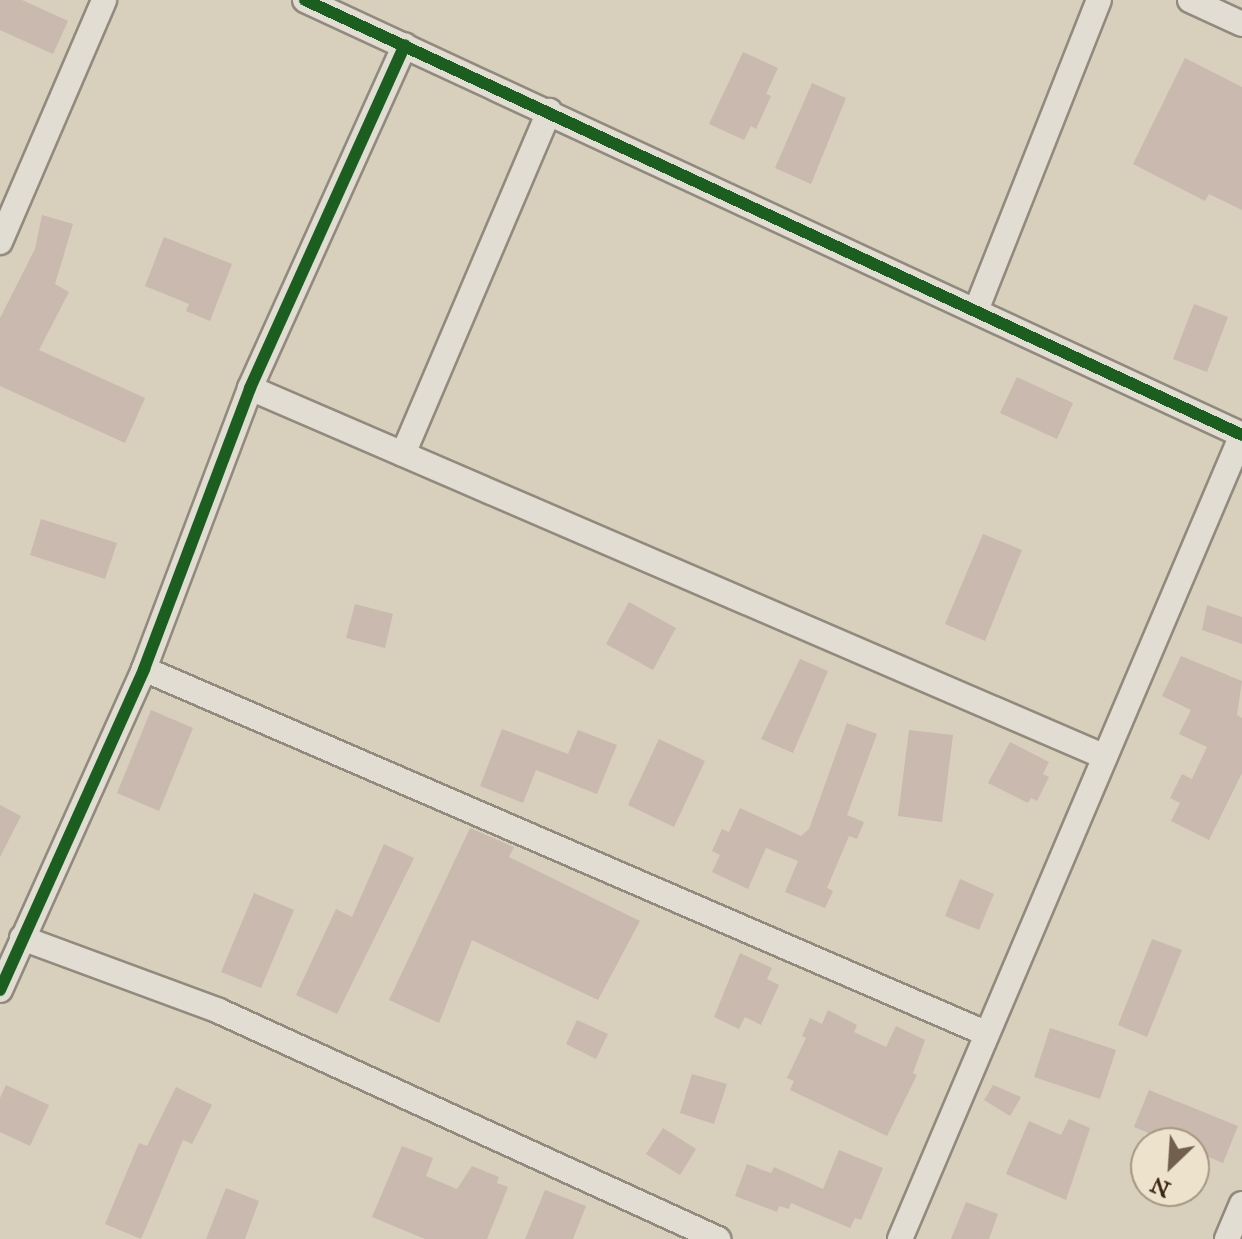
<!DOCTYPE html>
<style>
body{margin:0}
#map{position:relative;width:1242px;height:1239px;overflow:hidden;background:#d8d0bd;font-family:"IM FELL Great Primer",serif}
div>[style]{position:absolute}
.building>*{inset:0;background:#c9b9ae}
.roads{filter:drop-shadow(2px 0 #918a7d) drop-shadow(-2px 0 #918a7d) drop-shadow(0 2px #918a7d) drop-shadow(0 -2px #918a7d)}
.minor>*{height:24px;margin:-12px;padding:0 12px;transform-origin:12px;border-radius:12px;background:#e1ddd3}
.cycleway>*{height:12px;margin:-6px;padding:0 6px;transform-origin:6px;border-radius:6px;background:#1b5e20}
span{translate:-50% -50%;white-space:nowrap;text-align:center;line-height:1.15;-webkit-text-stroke:6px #ede3cd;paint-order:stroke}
.north{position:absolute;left:1130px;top:1127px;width:80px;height:80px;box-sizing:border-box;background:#ede3cd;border:2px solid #a69782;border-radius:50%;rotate:205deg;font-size:22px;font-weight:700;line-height:32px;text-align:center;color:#3b2412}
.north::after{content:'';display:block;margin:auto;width:28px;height:36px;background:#72604e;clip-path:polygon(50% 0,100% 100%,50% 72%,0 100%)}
</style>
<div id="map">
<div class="building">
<div style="clip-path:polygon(0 0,22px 0,68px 21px,53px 54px,0 30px)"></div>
<div style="clip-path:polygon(743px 52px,778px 68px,766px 94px,771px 96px,756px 129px,751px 126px,744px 140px,709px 124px)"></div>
<div style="clip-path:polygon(1185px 58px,1242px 87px,1242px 210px,1209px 194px,1205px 201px,1133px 164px)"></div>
<div style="clip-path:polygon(812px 83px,846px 98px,811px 184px,775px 168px)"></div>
<div style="clip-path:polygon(42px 215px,73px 224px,55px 284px,69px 292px,39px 350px,145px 398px,125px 443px,0 386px,0 318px,35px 249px)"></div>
<div style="clip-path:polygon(164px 237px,232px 264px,210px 321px,186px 311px,189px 304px,145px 286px)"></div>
<div style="clip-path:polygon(1194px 304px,1228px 317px,1207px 372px,1173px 359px)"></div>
<div style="clip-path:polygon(1017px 377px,1073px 403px,1057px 439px,1000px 413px)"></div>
<div style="clip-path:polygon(41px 519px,117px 543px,105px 579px,30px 555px)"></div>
<div style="clip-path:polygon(983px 534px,1022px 550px,985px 641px,945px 624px)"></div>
<div style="clip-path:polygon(629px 602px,676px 628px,653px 670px,606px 644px)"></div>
<div style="clip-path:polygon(355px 604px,393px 614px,385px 648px,346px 638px)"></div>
<div style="clip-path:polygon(1207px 605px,1242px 617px,1242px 644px,1202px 630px)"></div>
<div style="clip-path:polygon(1181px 656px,1242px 681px,1237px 715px,1242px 718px,1242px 773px,1209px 840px,1171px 821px,1180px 803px,1170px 798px,1182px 774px,1192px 779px,1207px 747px,1179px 734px,1191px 710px,1162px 696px)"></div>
<div style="clip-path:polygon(800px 659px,828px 671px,793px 753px,761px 739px)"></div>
<div style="clip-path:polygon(151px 710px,193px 728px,159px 811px,117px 793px)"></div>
<div style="clip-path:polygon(847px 723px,877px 734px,847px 815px,864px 822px,857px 839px,849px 836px,827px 888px,833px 891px,825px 908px,785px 892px,798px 861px,766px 848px,748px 889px,712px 872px,720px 855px,712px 851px,722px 829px,729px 832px,740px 808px,801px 836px,809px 829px)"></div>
<div style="clip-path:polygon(502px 729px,568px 754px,578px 730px,617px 745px,597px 794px,536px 770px,523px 803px,480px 786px)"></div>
<div style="clip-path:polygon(909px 730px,953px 735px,942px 822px,898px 816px)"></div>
<div style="clip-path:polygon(659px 739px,705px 761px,674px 827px,628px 805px)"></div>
<div style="clip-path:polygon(1010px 742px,1049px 762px,1043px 774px,1049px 777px,1037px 801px,1031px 798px,1028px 803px,988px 783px)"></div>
<div style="clip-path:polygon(0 805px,21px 816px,0 857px)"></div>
<div style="clip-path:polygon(470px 828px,514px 847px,509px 857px,640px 921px,598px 1000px,472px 940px,439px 1023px,389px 1000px)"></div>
<div style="clip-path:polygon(384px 844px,414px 858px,337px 1014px,296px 995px,336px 909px,352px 917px)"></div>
<div style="clip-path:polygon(960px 879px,994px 894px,979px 930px,945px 916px)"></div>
<div style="clip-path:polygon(254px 893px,294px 910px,261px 988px,221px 972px)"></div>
<div style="clip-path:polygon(1152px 939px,1182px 950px,1147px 1037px,1118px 1025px)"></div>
<div style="clip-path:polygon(740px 953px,772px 968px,767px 979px,779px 985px,761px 1025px,745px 1017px,739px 1029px,714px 1017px)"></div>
<div style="clip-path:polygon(828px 1010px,857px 1025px,854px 1032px,886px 1047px,896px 1026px,925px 1040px,913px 1073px,917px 1075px,887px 1136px,790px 1090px,794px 1081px,787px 1078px,806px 1038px,802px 1036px,810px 1018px,822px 1024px)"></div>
<div style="clip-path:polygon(577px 1020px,608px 1034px,596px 1059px,566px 1044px)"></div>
<div style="clip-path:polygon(1050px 1028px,1116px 1050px,1100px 1099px,1034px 1077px)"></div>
<div style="clip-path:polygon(692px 1074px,727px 1084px,714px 1124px,680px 1113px)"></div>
<div style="clip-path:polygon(6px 1085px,49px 1105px,30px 1146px,0 1132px,0 1098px)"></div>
<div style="clip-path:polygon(993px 1085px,1021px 1097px,1010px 1116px,984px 1100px)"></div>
<div style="clip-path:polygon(176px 1087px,212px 1105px,192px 1144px,183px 1140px,141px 1239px,105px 1224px,139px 1143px,147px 1146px)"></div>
<div style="clip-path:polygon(1149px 1090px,1238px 1126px,1223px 1163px,1194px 1151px,1194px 1143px,1173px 1143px,1134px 1127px)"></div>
<div style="clip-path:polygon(1069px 1119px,1090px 1128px,1066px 1200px,1006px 1174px,1029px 1121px,1061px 1135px)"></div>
<div style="clip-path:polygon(663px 1128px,696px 1149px,680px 1175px,646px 1154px)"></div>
<div style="clip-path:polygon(402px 1146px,433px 1158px,426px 1176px,457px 1189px,472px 1166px,499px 1177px,497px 1183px,508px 1187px,487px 1239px,425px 1239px,372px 1217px)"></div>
<div style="clip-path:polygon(839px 1150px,883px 1168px,861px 1220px,855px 1218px,850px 1228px,791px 1203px,789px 1209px,779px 1206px,777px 1212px,735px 1196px,747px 1164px,771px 1173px,774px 1167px,823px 1189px)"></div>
<div style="clip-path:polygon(226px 1188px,259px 1201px,245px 1239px,206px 1239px)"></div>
<div style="clip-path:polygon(545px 1190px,586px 1206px,573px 1239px,525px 1239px)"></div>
<div style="clip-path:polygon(966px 1202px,998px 1214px,989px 1239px,951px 1239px)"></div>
</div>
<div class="roads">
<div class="minor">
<div style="left:305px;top:0;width:1033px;rotate:24.9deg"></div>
<div style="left:1190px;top:0;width:57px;rotate:24.8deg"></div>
<div style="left:0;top:242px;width:263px;rotate:-66.7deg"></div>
<div style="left:977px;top:308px;width:331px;rotate:-68.4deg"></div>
<div style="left:250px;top:388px;width:929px;rotate:23.34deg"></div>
<div style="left:403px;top:454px;width:373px;rotate:-66.9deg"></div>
<div style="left:144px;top:669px;width:916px;rotate:23.4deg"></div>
<div style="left:22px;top:938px;width:210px;rotate:20.3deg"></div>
<div style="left:219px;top:1011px;width:549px;rotate:24.56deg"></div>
<div style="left:0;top:990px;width:352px;rotate:-65.8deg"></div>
<div style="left:144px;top:669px;width:300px;rotate:-69.3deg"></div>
<div style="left:250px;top:388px;width:376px;rotate:-65.7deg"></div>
<div style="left:900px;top:1239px;width:874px;rotate:-66.96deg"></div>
<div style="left:1227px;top:1239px;width:38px;rotate:-67deg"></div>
</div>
</div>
<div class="cycleway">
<div style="left:305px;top:0;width:1033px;rotate:24.9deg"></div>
<div style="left:0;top:990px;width:352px;rotate:-65.8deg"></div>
<div style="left:144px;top:669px;width:300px;rotate:-69.3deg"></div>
<div style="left:250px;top:388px;width:376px;rotate:-65.7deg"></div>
</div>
<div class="north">N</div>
</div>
